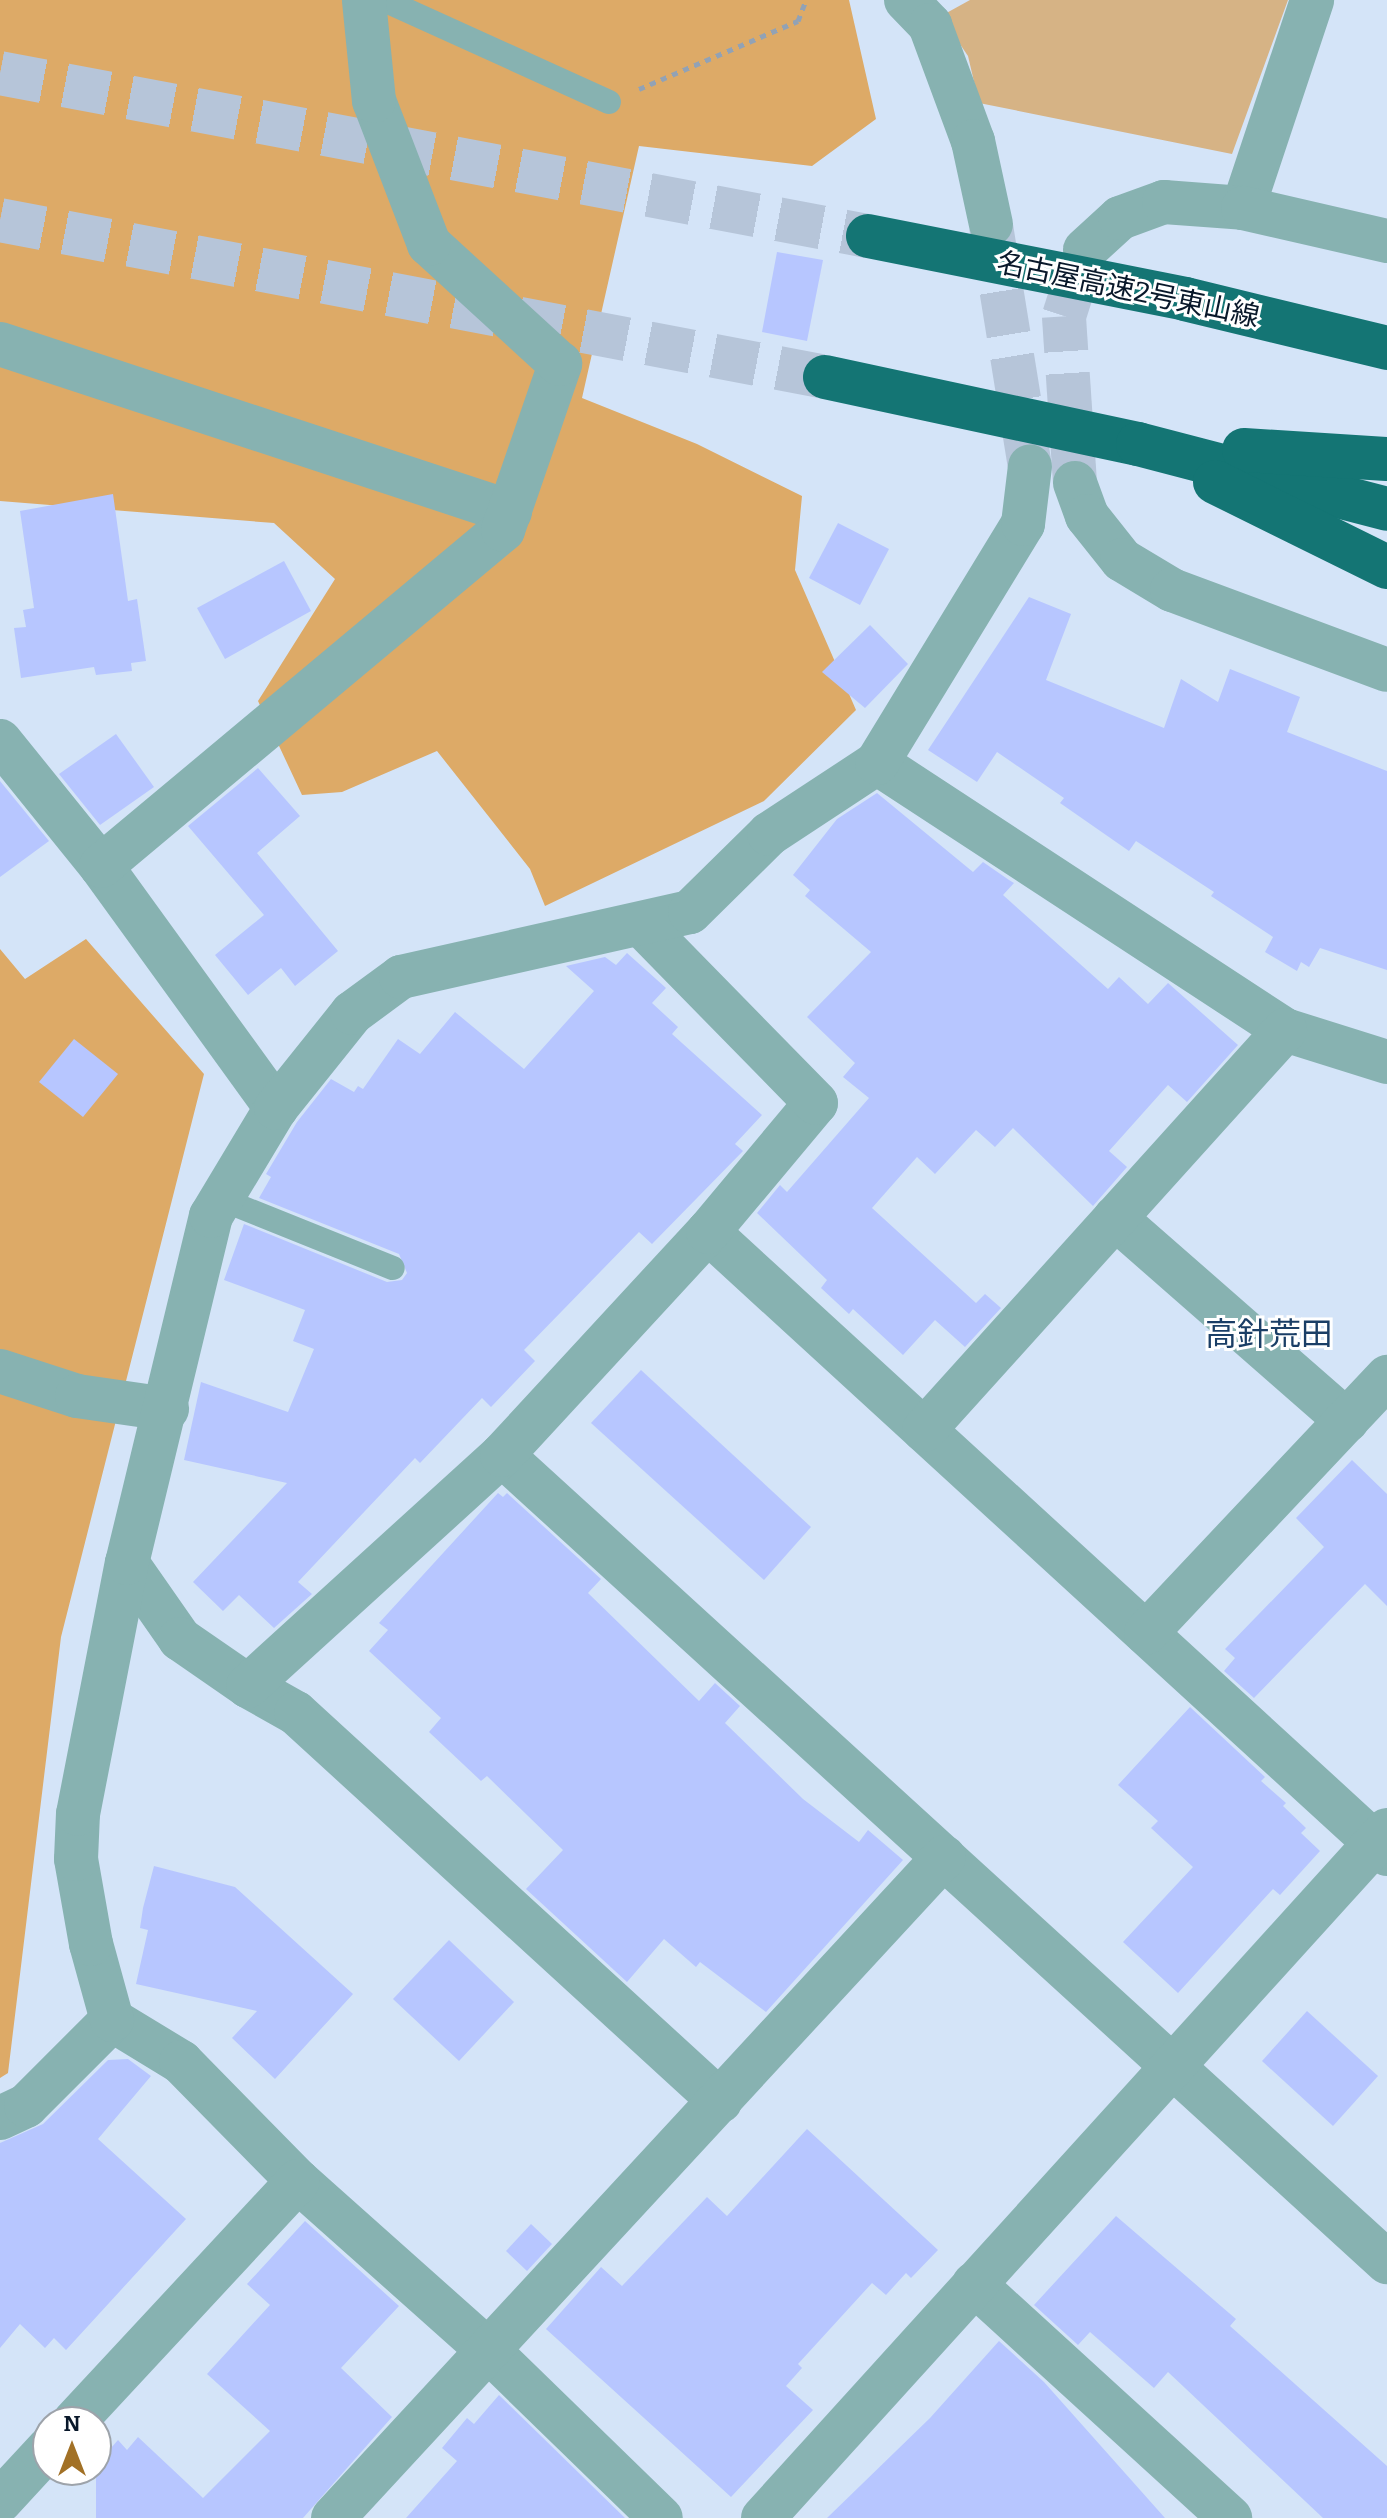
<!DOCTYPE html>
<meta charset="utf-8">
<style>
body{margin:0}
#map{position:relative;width:1387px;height:2518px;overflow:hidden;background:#d4e4f8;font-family:Bitter,"Noto Sans JP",serif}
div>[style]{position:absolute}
.green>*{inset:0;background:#d6b385}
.forest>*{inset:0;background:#ddaa67}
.building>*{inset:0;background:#b7c6ff}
.street-tunnel>*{height:44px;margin-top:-22px;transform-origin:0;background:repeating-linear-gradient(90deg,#b6c5d9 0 44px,transparent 0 66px)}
.highway-tunnel>*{height:44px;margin-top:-22px;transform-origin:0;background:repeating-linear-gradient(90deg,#b6c5d9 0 44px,transparent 0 66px)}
.path>*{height:5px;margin-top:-2.5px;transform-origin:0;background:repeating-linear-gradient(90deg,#92a2b5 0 6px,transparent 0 12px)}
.lane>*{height:24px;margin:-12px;padding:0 12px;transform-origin:12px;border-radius:12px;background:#87b2b1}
.street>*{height:44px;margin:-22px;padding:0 22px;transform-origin:22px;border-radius:22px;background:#87b2b1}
.highway>*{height:44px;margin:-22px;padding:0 22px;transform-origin:22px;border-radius:22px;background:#147574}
span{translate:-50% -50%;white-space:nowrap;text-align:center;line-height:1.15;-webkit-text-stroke:6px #fff;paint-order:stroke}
.street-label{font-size:28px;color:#09182a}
.quarter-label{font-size:32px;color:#1a3e66}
.north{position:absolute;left:32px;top:2406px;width:80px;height:80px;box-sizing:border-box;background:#fff;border:2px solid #9da3aa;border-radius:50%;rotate:0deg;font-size:22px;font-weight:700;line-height:32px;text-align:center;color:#09182a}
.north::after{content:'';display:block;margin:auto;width:28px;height:36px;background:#a27126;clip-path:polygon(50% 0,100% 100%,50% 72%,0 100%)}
</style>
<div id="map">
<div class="green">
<div style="clip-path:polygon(970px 0,1288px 0,1232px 154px,979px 103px,968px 56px,941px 16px)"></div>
</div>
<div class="forest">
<div style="clip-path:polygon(0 0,849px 0,876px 119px,812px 166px,639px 146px,582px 398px,697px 444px,802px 496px,795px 570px,856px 710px,764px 801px,545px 906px,530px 869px,437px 751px,342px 792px,302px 795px,258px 701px,335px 579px,274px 523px,0 501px)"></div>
<div style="clip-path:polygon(86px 939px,204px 1074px,61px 1637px,8px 2073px,0 2078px,0 949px,25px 979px)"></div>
</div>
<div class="building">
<div style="clip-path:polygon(777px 252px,823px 260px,807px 341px,762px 332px)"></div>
<div style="clip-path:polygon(113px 494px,128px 601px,137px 599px,146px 661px,131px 663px,132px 671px,96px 675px,94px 667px,21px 678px,14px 628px,26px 627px,23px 610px,34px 608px,20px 511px)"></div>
<div style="clip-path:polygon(838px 523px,889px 549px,860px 605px,809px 578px)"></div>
<div style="clip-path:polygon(284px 561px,311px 611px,225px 659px,197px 608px)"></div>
<div style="clip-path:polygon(1029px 597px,1071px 614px,1046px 680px,1164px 728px,1181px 679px,1218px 702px,1230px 669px,1300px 697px,1287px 732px,1387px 771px,1387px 970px,1320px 948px,1309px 967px,1301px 962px,1297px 971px,1265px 952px,1273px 937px,1211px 896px,1214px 892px,1136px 841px,1129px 851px,1060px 803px,1064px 798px,997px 752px,977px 782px,928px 750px)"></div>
<div style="clip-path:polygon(870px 625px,908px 664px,865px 708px,822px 672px)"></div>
<div style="clip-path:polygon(116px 734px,154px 787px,100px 825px,59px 774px)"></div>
<div style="clip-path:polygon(258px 768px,300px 816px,257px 853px,338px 951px,295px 986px,281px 968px,248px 995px,215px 955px,264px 915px,188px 826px)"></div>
<div style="clip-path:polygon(0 781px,49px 841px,0 877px)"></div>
<div style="clip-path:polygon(877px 793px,973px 872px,983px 862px,1009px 880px,1014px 883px,1003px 895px,1108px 989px,1119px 977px,1148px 1004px,1168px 983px,1238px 1045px,1187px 1102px,1168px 1085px,1109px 1151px,1127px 1167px,1093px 1206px,1013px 1128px,995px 1147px,976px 1130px,935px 1174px,917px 1157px,872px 1208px,976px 1303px,985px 1294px,1001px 1308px,965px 1347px,935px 1320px,903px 1355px,853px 1309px,849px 1314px,821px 1288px,827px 1280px,757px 1213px,780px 1185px,787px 1192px,869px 1098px,843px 1077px,855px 1063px,807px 1017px,871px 952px,805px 896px,810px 890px,793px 875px,837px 819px)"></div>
<div style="clip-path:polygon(627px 953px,666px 988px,652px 1003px,678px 1027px,672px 1034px,762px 1115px,735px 1144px,743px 1151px,652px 1244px,639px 1232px,524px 1350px,535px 1361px,491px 1407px,482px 1398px,420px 1463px,415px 1458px,298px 1582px,312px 1594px,274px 1628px,239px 1595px,223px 1611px,193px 1582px,287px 1483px,184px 1460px,201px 1382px,288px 1412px,314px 1349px,293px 1341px,305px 1310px,224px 1280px,244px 1224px,387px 1282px,402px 1280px,407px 1273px,399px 1254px,259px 1198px,271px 1177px,266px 1174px,297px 1122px,331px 1079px,354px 1092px,358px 1086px,363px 1089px,398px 1039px,420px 1054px,455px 1012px,524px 1069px,594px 991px,566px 966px,605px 957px,616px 965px)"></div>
<div style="clip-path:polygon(74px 1039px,118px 1074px,83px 1117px,39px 1082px)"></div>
<div style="clip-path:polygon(641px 1370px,811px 1527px,764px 1580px,591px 1423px)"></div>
<div style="clip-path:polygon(1352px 1460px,1387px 1494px,1387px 1606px,1365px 1584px,1254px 1698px,1224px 1671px,1235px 1658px,1225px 1649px,1324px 1547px,1296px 1518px)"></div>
<div style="clip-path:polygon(498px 1493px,503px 1497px,507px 1493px,601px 1579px,588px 1593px,699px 1701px,715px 1683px,740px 1706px,725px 1723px,803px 1799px,859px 1842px,868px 1830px,903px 1860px,766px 2012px,700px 1962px,696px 1967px,664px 1939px,627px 1982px,526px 1889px,563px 1850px,487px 1776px,481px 1781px,429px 1732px,441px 1718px,369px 1651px,388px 1630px,379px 1623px)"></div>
<div style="clip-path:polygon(1190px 1707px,1265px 1777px,1261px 1781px,1286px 1803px,1283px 1806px,1306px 1828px,1301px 1833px,1320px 1851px,1280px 1895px,1273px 1889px,1178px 1993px,1123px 1942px,1193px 1867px,1151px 1828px,1158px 1821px,1118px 1785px)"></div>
<div style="clip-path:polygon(154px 1866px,235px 1887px,353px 1994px,275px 2079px,232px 2038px,257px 2011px,136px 1984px,148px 1930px,140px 1928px,143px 1908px)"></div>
<div style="clip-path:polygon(449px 1940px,514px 2002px,459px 2061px,393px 1999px)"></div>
<div style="clip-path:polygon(1307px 2011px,1378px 2076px,1333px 2126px,1262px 2061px)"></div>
<div style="clip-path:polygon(128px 2059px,151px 2076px,98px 2139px,186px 2219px,66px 2350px,54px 2338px,45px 2348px,20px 2324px,0 2348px,0 2143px,43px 2124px,108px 2060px)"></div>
<div style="clip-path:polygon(807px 2129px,938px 2250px,911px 2278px,906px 2273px,886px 2295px,872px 2283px,798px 2364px,802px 2368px,786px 2386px,813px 2410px,731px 2497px,546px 2329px,601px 2267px,622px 2286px,707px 2197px,727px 2216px)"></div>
<div style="clip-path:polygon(1116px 2216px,1236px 2319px,1230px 2326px,1387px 2466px,1387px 2518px,1323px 2518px,1168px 2372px,1154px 2388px,1090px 2332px,1078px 2345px,1034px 2305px)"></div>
<div style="clip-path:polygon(305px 2221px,399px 2306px,341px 2368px,392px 2417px,303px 2518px,96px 2518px,96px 2465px,118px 2440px,127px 2450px,138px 2437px,203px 2498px,270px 2431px,207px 2374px,270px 2305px,247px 2284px)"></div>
<div style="clip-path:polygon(531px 2224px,552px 2244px,527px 2271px,506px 2251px)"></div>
<div style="clip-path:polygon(999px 2341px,1044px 2382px,1165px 2518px,827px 2518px,930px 2418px)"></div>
<div style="clip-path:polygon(499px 2395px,625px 2518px,406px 2518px,457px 2461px,442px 2448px,467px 2418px,474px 2424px)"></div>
</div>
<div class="street-tunnel">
<div style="left:991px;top:226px;width:243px;rotate:80.8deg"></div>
<div style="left:1075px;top:483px;width:167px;rotate:-93.8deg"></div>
<div style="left:1064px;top:316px;width:69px;rotate:-72.3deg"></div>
</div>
<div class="highway-tunnel">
<div style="left:0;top:73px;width:883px;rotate:10.64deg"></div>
<div style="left:0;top:220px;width:840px;rotate:10.77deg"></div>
</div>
<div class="path">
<div style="left:639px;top:89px;width:173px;rotate:-23.2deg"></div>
<div style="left:798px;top:21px;width:22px;rotate:-69deg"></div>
</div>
<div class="lane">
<div style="left:384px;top:0;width:247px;rotate:24.4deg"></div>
<div style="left:221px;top:1199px;width:185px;rotate:21.9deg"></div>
</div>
<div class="street">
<div style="left:906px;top:0;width:35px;rotate:46deg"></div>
<div style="left:930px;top:25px;width:124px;rotate:69.7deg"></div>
<div style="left:973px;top:141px;width:85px;rotate:77.8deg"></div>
<div style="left:1243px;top:208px;width:219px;rotate:-71.6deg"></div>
<div style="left:1085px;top:250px;width:47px;rotate:-42.4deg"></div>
<div style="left:1120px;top:218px;width:47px;rotate:-20deg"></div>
<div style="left:1164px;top:202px;width:79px;rotate:4.3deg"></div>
<div style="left:1243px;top:208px;width:148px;rotate:12.9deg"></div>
<div style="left:0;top:344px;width:537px;rotate:18.23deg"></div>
<div style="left:1075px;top:483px;width:35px;rotate:70deg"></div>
<div style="left:1087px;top:516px;width:56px;rotate:51.5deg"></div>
<div style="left:1122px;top:560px;width:58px;rotate:31deg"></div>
<div style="left:1172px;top:590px;width:229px;rotate:20.4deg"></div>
<div style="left:0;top:741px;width:161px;rotate:51.1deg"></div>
<div style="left:101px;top:866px;width:299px;rotate:54.1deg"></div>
<div style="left:877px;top:763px;width:488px;rotate:33.2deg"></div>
<div style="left:1285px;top:1030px;width:107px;rotate:17.4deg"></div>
<div style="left:101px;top:866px;width:524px;rotate:-39.89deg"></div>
<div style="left:503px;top:530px;width:176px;rotate:-71deg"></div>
<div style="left:560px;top:364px;width:178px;rotate:-137.5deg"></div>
<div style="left:429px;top:244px;width:153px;rotate:-111deg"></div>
<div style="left:374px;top:101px;width:101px;rotate:-95.7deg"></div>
<div style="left:1115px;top:1218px;width:308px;rotate:41.2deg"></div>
<div style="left:708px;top:1232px;width:921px;rotate:42.49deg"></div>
<div style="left:0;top:1371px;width:81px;rotate:18deg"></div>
<div style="left:77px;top:1396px;width:91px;rotate:8.2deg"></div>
<div style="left:924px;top:1430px;width:539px;rotate:-47.93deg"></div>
<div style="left:502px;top:1455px;width:1198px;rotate:42.36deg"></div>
<div style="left:127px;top:1563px;width:93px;rotate:55.1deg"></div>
<div style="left:180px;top:1639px;width:83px;rotate:34.7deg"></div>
<div style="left:248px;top:1686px;width:55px;rotate:29.4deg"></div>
<div style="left:296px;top:1713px;width:575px;rotate:42.46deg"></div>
<div style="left:1146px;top:1633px;width:352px;rotate:-46.7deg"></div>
<div style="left:248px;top:1686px;width:343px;rotate:-42.3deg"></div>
<div style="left:502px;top:1455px;width:304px;rotate:-47.3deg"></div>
<div style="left:708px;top:1232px;width:168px;rotate:-50.1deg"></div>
<div style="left:816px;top:1103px;width:250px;rotate:-134.4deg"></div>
<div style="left:112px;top:2020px;width:81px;rotate:31.3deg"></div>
<div style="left:181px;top:2062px;width:167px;rotate:45.5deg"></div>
<div style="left:298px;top:2181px;width:254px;rotate:41.7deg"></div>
<div style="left:488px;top:2350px;width:241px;rotate:44.2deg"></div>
<div style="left:0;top:2118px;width:29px;rotate:-25deg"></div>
<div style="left:26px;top:2106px;width:122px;rotate:-45deg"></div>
<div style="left:112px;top:2020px;width:79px;rotate:-105.4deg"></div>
<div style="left:91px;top:1944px;width:86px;rotate:-100deg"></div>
<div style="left:76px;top:1859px;width:45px;rotate:-87.5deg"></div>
<div style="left:78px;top:1814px;width:256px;rotate:-79deg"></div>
<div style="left:127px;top:1563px;width:357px;rotate:-76.4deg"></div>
<div style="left:211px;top:1216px;width:126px;rotate:-59deg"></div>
<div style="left:276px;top:1108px;width:122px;rotate:-51.3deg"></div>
<div style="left:352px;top:1013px;width:61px;rotate:-36.3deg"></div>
<div style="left:401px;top:977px;width:296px;rotate:-12.7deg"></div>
<div style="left:690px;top:912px;width:111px;rotate:-44.6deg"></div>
<div style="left:769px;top:834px;width:129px;rotate:-33.3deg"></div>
<div style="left:877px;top:763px;width:280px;rotate:-58.6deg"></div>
<div style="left:1023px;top:524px;width:58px;rotate:-83.1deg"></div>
<div style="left:974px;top:2284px;width:347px;rotate:42.4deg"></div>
<div style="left:74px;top:2422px;width:329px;rotate:-47.1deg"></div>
<div style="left:0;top:2501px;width:71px;rotate:-47.3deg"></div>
<div style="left:333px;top:2518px;width:900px;rotate:-47.25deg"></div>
<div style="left:763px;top:2518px;width:929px;rotate:-47.79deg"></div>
</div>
<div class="highway">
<div style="left:868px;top:236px;width:323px;rotate:11.2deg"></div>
<div style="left:1185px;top:299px;width:208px;rotate:13.6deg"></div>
<div style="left:825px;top:377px;width:320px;rotate:12.1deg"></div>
<div style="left:1138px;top:444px;width:257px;rotate:14.6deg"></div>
<div style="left:1244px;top:450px;width:143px;rotate:3.6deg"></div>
<div style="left:1215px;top:482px;width:192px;rotate:26.3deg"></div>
</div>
<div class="street-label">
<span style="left:1128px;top:290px;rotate:12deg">名古屋高速2号東山線</span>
</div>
<div class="quarter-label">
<span style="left:1269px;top:1334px">高針荒田</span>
</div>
<div class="north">N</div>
</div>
